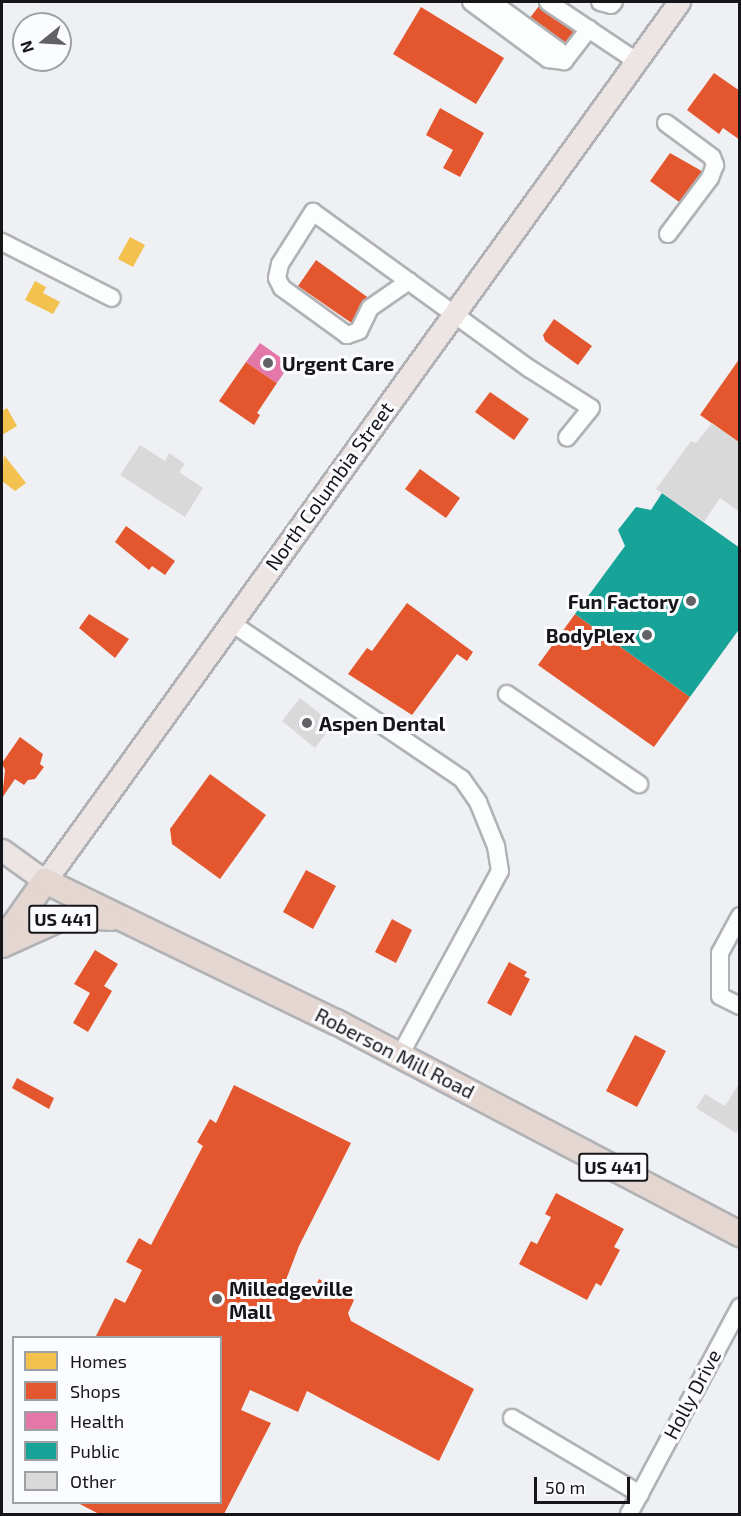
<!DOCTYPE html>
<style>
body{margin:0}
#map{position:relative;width:741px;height:1516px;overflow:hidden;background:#eef0f3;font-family:"Exo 2",sans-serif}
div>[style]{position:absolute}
.homes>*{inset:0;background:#f2c14e}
.shops>*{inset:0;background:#e4572e}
.health>*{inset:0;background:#e377a8}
.public>*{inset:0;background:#17a398}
.building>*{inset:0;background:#dad9da}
.roads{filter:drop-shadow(2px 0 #b1b2b5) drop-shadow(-2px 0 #b1b2b5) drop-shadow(0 2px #b1b2b5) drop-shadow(0 -2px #b1b2b5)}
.minor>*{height:16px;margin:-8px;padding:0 8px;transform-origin:8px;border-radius:8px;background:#fcfdfd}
.major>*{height:21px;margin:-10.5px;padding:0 10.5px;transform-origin:10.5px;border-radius:10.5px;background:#ede5e3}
.highway>*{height:24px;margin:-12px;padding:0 12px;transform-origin:12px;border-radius:12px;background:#e4d6d0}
.dots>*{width:16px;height:16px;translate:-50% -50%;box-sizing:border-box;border:3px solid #fbfcff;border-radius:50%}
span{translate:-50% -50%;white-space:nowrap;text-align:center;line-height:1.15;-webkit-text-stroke:6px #fbfcff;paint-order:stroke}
.shield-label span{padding:2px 4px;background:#fbfcff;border:2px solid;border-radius:4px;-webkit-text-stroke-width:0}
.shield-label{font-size:18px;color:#161618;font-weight:700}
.poi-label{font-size:20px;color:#161618;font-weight:700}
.left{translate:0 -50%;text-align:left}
.right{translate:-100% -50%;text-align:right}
.street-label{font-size:20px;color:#161618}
.frame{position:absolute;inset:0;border:3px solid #161618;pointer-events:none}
.legend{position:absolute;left:12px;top:1336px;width:210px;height:168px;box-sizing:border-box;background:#fbfcff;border:2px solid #9fa0a3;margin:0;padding:8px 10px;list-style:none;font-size:18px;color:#161618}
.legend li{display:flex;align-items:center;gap:12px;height:30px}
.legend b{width:30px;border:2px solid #9fa0a3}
.north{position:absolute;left:12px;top:12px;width:60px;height:60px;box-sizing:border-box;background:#fbfcff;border:2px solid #9fa0a3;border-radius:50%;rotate:252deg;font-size:16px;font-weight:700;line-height:24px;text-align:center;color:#161618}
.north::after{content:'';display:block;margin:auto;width:21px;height:27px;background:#626265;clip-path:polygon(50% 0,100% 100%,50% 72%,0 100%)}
.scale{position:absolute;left:534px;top:1477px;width:96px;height:27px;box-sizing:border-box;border:3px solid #161618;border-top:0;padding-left:8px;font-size:18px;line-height:21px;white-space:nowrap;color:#161618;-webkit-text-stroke:4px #fbfcff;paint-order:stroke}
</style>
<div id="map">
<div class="homes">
<div style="clip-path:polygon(130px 237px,145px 245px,133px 267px,118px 259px)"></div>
<div style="clip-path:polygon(35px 281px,46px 287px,43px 293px,60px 302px,53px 314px,25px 300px)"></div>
<div style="clip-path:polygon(7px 408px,17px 426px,2px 435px,2px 411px)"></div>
<div style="clip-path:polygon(4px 455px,26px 483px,15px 491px,2px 481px)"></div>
</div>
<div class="shops">
<div style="clip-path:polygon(539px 6px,578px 35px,565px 52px,526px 23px)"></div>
<div style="clip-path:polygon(421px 7px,504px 58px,476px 104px,393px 54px)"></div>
<div style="clip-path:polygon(714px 73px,740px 91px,740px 140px,723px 128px,719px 134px,687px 110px)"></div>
<div style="clip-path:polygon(440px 108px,484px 133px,460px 177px,443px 168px,453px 150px,426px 135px)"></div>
<div style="clip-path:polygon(670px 153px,707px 174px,682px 204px,650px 181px)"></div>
<div style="clip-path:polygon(316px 260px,370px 299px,353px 324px,298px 286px)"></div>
<div style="clip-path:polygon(554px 319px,592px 346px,578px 365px,545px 341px,543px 335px)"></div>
<div style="clip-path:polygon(740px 358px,740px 443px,700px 415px)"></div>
<div style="clip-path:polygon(246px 362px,277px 383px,257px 413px,260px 415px,254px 425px,219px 401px)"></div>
<div style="clip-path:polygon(490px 392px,529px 419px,514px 440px,475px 412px)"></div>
<div style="clip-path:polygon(420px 469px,460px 498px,446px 518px,405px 489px)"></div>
<div style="clip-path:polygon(126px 526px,175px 561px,165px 575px,152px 566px,149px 570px,115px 542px)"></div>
<div style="clip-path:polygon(407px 603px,473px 652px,467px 661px,457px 654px,412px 715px,348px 674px,367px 648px,372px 651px)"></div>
<div style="clip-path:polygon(89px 614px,129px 639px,115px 658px,79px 628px)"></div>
<div style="clip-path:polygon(575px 614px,690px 697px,654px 747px,538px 665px)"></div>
<div style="clip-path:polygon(20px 737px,43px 754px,40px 764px,44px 767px,35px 779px,28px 780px,24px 785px,15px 779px,2px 798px,5px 770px,2px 763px)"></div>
<div style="clip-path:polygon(210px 774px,266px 815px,220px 879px,172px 844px,170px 829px)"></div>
<div style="clip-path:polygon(306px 870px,336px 886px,313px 929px,283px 912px)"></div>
<div style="clip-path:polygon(392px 919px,412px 930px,396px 963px,375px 952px)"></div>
<div style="clip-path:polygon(95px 950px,118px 964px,104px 986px,112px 991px,88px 1032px,73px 1023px,90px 993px,74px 984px)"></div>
<div style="clip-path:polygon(509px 962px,527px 972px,524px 976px,530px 979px,511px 1016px,487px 1003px)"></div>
<div style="clip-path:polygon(635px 1035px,666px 1051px,637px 1107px,606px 1091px)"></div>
<div style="clip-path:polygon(17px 1078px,54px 1098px,49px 1109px,12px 1088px)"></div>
<div style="clip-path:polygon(234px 1085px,351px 1143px,299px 1246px,284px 1285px,309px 1300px,319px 1279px,354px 1300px,348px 1313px,351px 1321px,474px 1389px,439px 1461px,307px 1391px,298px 1412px,250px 1390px,241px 1410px,271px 1423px,224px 1514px,99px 1514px,76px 1502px,220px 1502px,220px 1338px,95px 1338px,115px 1298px,125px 1303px,142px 1270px,126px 1262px,139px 1238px,151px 1245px,203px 1146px,197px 1142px,210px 1119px,216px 1123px)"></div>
<div style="clip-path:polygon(556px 1193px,624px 1229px,614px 1247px,620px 1250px,601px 1286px,596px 1283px,587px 1300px,519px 1264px,531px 1241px,537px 1244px,551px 1217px,545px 1214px)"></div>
</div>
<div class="health">
<div style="clip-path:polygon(260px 343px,290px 364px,277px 383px,246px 362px)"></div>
</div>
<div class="public">
<div style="clip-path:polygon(662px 493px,740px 548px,740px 628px,690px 697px,575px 614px,625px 546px,618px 530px,636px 507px,651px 510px)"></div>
</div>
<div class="building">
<div style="clip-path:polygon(712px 423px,740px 443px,740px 512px,720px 498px,704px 522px,656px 489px,691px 441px,696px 443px)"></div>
<div style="clip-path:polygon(140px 445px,165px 461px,169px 453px,185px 464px,179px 472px,203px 488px,185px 517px,120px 475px)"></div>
<div style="clip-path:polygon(300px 698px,333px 724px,315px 748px,282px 721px)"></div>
<div style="clip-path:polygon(740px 1082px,740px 1128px,736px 1133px,696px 1108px,705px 1094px,725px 1106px)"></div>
</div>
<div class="roads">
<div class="minor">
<div style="left:471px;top:2px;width:96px;rotate:36.5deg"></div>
<div style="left:548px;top:59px;width:16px;rotate:7deg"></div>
<div style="left:492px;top:2px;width:82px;rotate:36deg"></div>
<div style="left:558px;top:50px;width:13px;rotate:61deg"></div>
<div style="left:548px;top:2px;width:106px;rotate:33.8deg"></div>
<div style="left:600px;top:2px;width:11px;rotate:15deg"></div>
<div style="left:611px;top:5px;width:4px;rotate:-45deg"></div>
<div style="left:564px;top:61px;width:41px;rotate:-52deg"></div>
<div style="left:666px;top:123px;width:57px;rotate:36.5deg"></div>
<div style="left:712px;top:157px;width:9px;rotate:69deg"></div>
<div style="left:715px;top:165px;width:14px;rotate:111deg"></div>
<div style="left:710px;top:178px;width:70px;rotate:126.9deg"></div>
<div style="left:2px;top:242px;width:123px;rotate:27deg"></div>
<div style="left:409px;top:281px;width:47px;rotate:145.3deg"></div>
<div style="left:370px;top:308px;width:25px;rotate:116deg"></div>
<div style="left:359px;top:331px;width:13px;rotate:162deg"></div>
<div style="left:347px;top:335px;width:80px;rotate:-144.1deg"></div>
<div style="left:282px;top:288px;width:11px;rotate:-117deg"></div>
<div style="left:277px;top:278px;width:14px;rotate:-78deg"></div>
<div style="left:280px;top:264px;width:62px;rotate:-57.6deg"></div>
<div style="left:313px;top:212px;width:268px;rotate:35.9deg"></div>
<div style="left:530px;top:369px;width:72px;rotate:32.6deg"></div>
<div style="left:591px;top:408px;width:38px;rotate:129deg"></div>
<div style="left:230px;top:622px;width:280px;rotate:34.1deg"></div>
<div style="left:462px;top:779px;width:28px;rotate:55deg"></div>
<div style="left:478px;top:802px;width:48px;rotate:67.8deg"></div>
<div style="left:496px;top:846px;width:25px;rotate:81deg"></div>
<div style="left:500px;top:871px;width:209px;rotate:118.5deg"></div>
<div style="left:507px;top:694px;width:160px;rotate:34.3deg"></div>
<div style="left:740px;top:916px;width:42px;rotate:118.4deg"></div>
<div style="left:720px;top:953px;width:43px;rotate:90deg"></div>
<div style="left:720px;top:996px;width:22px;rotate:27deg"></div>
<div style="left:512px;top:1418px;width:149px;rotate:30.7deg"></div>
<div style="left:629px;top:1514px;width:235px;rotate:-61.8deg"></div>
</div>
<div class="major">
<div style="left:2px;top:850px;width:53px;rotate:35.8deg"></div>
<div style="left:45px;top:881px;width:1084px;rotate:-54.2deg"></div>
</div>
<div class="highway">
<div style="left:2px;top:942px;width:75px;rotate:-54.8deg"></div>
<div style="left:45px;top:881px;width:323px;rotate:25.9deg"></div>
<div style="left:336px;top:1022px;width:456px;rotate:27.7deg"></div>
<div style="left:2px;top:945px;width:60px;rotate:-24.4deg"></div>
<div style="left:57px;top:920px;width:26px;rotate:-9deg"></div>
<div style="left:83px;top:916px;width:29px;rotate:4deg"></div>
</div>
</div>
<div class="dots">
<div style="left:268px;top:363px;background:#626265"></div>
<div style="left:691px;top:601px;background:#626265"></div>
<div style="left:647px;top:635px;background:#626265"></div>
<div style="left:307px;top:723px;background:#626265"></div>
<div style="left:217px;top:1299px;background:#626265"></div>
</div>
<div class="shield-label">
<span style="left:63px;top:919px">US 441</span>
<span style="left:613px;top:1167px">US 441</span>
</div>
<div class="poi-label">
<span class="left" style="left:282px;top:363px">Urgent Care</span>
<span class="right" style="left:679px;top:601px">Fun Factory</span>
<span class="right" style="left:635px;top:635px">BodyPlex</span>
<span class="left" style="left:319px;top:723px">Aspen Dental</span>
<span class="left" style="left:229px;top:1300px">Milledgeville<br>Mall</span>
</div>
<div class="street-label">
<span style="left:329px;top:486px;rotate:-54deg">North Columbia Street</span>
<span style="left:395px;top:1053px;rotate:27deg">Roberson Mill Road</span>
<span style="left:692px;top:1394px;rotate:-62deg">Holly Drive</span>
</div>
<div class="frame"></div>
<ul class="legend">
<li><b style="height:16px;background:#f2c14e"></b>Homes</li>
<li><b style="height:16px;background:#e4572e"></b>Shops</li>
<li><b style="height:16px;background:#e377a8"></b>Health</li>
<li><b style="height:16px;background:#17a398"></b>Public</li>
<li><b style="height:16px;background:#dad9da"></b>Other</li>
</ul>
<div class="north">N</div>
<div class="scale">50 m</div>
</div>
